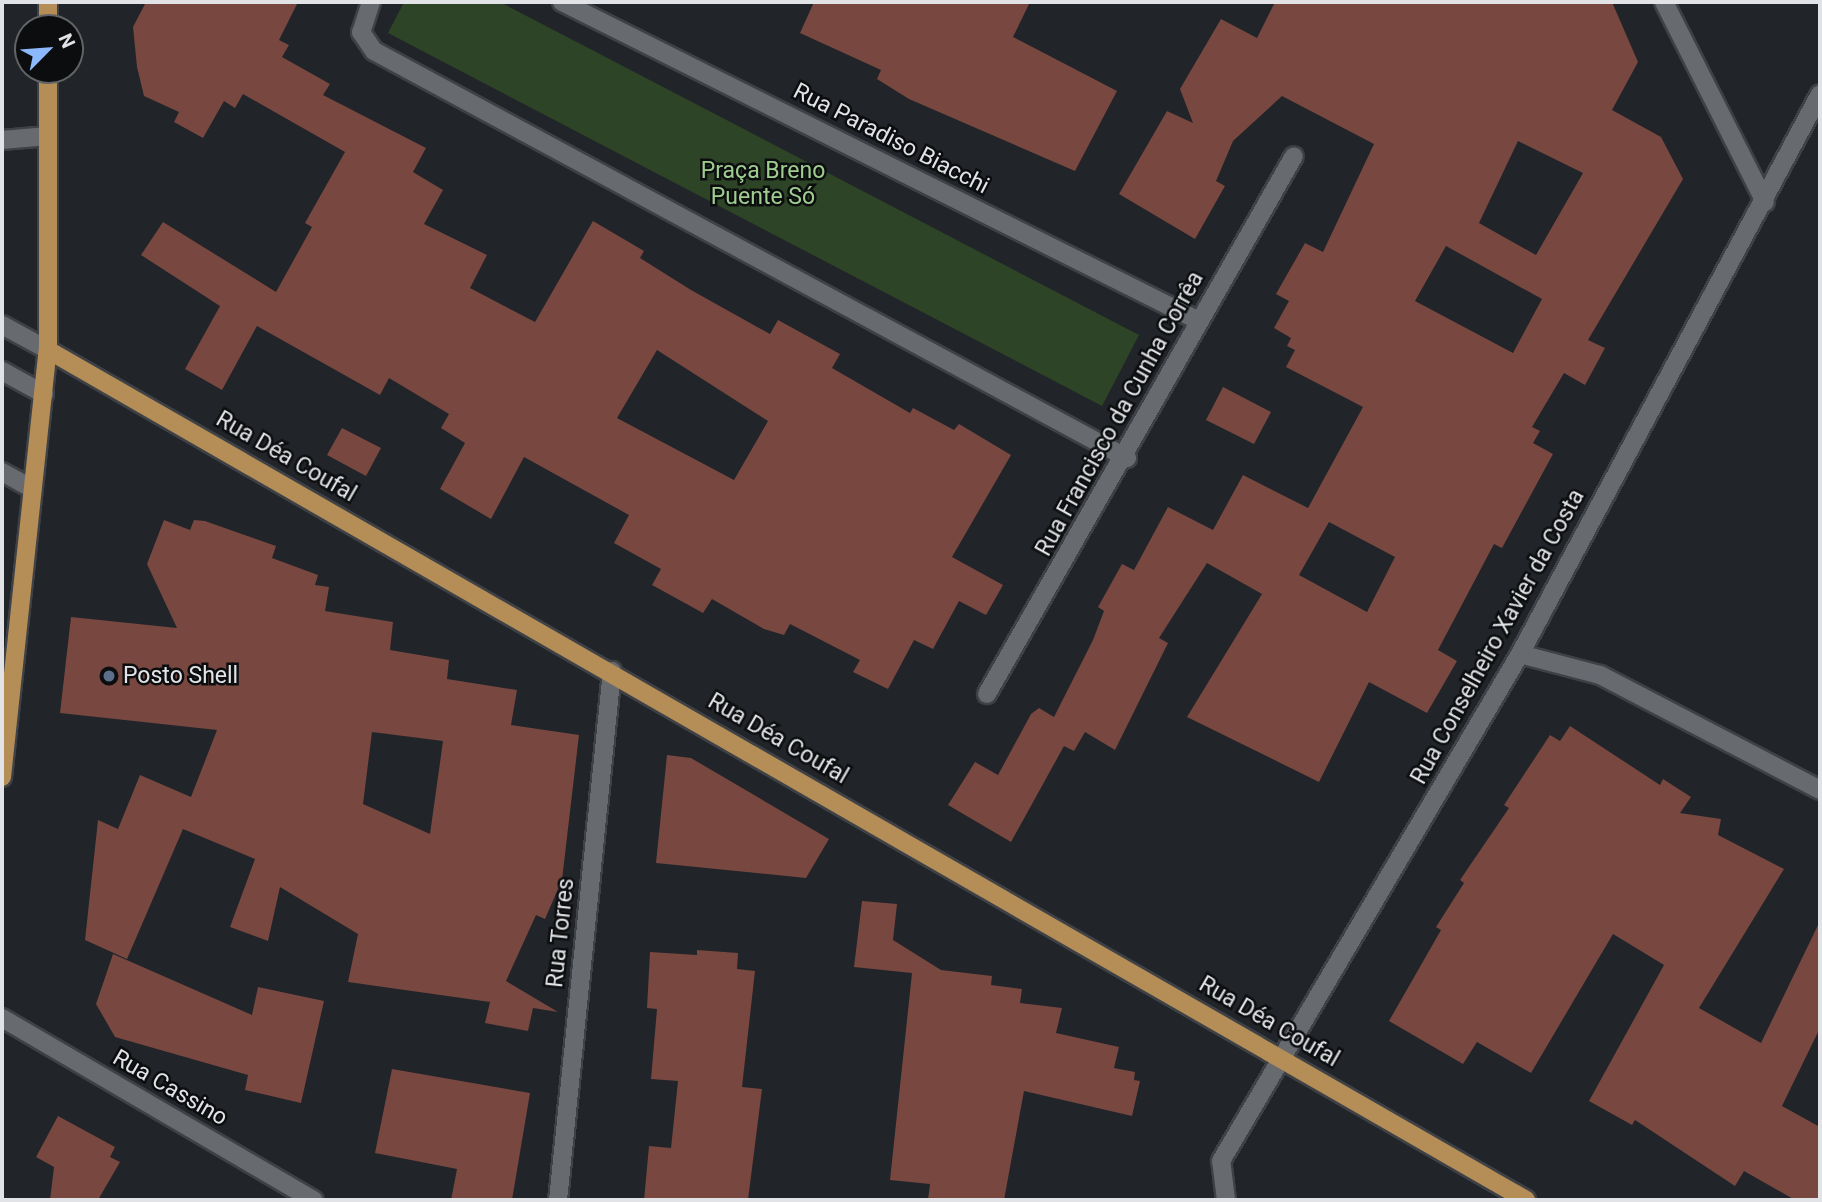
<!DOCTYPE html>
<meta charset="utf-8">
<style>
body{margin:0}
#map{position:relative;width:1822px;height:1202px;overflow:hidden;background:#212429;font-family:Roboto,sans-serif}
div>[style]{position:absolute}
.green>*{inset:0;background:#2d4426}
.building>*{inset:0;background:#774740}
.roads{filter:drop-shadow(2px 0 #3e4145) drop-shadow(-2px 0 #3e4145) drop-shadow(0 2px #3e4145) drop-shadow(0 -2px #3e4145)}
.minor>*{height:18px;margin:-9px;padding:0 9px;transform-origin:9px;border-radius:9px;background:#676b70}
.major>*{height:18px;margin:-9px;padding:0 9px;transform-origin:9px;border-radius:9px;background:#b58d56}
.dots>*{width:19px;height:19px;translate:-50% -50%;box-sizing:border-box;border:4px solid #0c0d0f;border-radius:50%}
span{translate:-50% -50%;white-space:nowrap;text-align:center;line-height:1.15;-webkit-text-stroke:5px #0c0d0f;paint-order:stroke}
.street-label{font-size:23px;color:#e1e3e6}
.park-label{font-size:23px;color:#9fcd90}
.poi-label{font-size:23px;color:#e1e3e6}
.left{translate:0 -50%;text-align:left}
.frame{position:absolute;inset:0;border:4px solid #e1e3e6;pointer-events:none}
.north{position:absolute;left:14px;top:14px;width:70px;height:70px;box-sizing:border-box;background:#0c0d0f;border:2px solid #616365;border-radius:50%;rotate:65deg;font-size:19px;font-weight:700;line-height:28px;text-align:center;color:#e1e3e6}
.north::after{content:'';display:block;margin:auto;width:24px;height:32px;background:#8cb9fc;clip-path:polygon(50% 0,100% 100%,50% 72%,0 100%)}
</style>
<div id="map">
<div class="green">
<div style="clip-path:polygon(404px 2px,500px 2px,1139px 335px,1102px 406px,388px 33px)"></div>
</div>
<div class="building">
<div style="clip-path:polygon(evenodd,146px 2px,298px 2px,279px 40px,289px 45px,282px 57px,330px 84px,323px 95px,426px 148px,413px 172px,443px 190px,424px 224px,487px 255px,470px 288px,535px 322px,593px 221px,644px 251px,640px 258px,691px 290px,770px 334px,778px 320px,840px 354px,832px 368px,910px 413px,913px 408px,954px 430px,959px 424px,1011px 455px,952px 557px,1003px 585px,986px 615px,959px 601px,933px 649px,914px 640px,888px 689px,853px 672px,860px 660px,790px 624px,784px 635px,764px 629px,712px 599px,703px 613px,652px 585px,661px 569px,614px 543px,629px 515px,524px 457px,491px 519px,440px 489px,465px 443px,441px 428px,449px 414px,389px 378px,380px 395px,257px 326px,222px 390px,185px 369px,220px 306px,141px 255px,163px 222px,276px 292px,312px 227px,305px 223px,345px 152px,243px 94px,235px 108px,224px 101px,203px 138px,174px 122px,179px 112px,144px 96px,137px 67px,133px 27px,146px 2px,657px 350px,768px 421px,734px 480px,617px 418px,657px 350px)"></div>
<div style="clip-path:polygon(814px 2px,1030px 2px,1013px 37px,1117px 91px,1075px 171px,909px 99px,877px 79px,881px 70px,800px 33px)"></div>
<div style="clip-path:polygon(evenodd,1275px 2px,1612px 2px,1638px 62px,1612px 110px,1661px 137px,1683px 179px,1588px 340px,1605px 348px,1585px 385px,1564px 373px,1532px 427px,1540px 431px,1533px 443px,1553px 454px,1502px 548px,1494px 544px,1438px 650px,1457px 661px,1427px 713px,1369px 682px,1319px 782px,1187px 717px,1262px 594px,1207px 563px,1159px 638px,1168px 643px,1115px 750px,1085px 732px,1074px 751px,1064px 746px,1011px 842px,948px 805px,975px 762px,998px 775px,1031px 714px,1039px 708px,1054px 717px,1093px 640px,1104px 611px,1098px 607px,1122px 564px,1134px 570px,1168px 507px,1213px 530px,1243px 475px,1308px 508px,1363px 407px,1286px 367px,1295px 350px,1287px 346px,1291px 338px,1274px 328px,1289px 301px,1276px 294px,1305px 243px,1323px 252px,1374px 144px,1282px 96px,1233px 141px,1216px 181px,1225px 186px,1195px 239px,1119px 194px,1167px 111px,1193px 123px,1180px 89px,1221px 19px,1257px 38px,1275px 2px,1518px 141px,1583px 173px,1536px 255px,1479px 223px,1518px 141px,1275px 2px,1446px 246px,1542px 299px,1513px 353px,1415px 301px,1446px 246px,1275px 2px,1329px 522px,1395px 557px,1367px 612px,1299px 575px,1329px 522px)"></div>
<div style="clip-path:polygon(1223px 387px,1271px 412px,1254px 444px,1206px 420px)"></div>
<div style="clip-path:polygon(342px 428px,381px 448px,366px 476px,327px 455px)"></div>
<div style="clip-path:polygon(evenodd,164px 520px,190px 530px,194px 520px,205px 521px,276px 546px,272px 558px,318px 575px,315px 585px,329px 587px,325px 611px,393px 622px,390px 650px,449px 660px,447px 679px,517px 690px,511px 725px,579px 735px,562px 880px,545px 919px,536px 915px,506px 981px,558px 1012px,533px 1008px,528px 1031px,485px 1023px,490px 1002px,348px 982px,358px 934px,280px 887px,268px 941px,230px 927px,255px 859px,183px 829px,127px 959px,85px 940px,98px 820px,118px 829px,140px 775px,191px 797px,217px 730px,60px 713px,71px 617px,177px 628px,147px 564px,164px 520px,372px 732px,443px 741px,430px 834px,363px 804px,372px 732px)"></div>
<div style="clip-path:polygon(1570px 726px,1660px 785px,1663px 779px,1691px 797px,1680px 813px,1721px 819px,1718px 835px,1784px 869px,1699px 1008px,1761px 1043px,1820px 921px,1820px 1028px,1782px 1106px,1820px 1127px,1820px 1200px,1795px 1200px,1744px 1171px,1735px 1186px,1635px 1120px,1632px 1125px,1589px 1101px,1664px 965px,1613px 934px,1531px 1073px,1477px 1042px,1463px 1064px,1389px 1021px,1441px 930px,1436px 927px,1464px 883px,1460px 880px,1509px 808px,1504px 805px,1550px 735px,1560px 741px)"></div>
<div style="clip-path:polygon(667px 755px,691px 758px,829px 839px,806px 878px,656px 863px)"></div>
<div style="clip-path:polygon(862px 901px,897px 904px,893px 940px,941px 970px,992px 976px,991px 985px,1022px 989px,1020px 1003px,1062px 1008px,1056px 1033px,1119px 1047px,1114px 1068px,1135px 1072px,1134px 1080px,1140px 1081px,1132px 1116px,1024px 1091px,1004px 1200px,928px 1200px,930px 1184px,890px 1180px,912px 973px,854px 967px)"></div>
<div style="clip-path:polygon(697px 950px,738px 953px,737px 969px,755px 971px,742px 1087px,762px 1089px,748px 1200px,644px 1200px,649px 1146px,671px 1148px,678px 1081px,651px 1079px,657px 1009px,647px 1008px,650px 952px,697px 955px)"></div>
<div style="clip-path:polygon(113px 954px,252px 1015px,258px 987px,324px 1001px,301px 1103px,245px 1090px,248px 1075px,115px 1037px,96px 1004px)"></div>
<div style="clip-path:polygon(392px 1069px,530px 1093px,512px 1200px,451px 1200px,457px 1169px,375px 1153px)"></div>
<div style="clip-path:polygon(58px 1116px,115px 1147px,110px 1157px,120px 1162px,98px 1200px,50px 1200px,54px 1167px,36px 1157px)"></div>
</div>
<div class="roads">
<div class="minor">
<div style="left:371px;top:2px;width:32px;rotate:108deg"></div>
<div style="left:361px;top:32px;width:23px;rotate:56deg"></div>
<div style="left:374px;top:51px;width:856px;rotate:28.39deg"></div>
<div style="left:562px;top:2px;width:712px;rotate:26.6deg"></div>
<div style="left:1664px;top:2px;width:224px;rotate:63.2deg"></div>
<div style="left:2px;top:140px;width:46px;rotate:-5deg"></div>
<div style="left:2px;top:325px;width:52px;rotate:28.5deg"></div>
<div style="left:2px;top:371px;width:48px;rotate:28.7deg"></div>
<div style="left:2px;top:472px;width:35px;rotate:29deg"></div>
<div style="left:1520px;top:654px;width:83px;rotate:14.7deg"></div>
<div style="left:1600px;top:675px;width:248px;rotate:27.6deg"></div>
<div style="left:987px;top:694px;width:619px;rotate:-60.29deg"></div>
<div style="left:2px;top:1018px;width:361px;rotate:30.3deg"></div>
<div style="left:558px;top:1200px;width:532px;rotate:-84.17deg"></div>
<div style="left:1226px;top:1200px;width:39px;rotate:-97deg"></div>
<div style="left:1221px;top:1161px;width:589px;rotate:-59.47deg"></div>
<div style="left:1520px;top:654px;width:635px;rotate:-61.82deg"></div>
</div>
<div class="major">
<div style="left:48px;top:2px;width:26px;rotate:90deg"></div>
<div style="left:48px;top:350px;width:1705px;rotate:29.9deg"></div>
<div style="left:2px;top:777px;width:429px;rotate:-83.9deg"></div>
<div style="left:48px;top:350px;width:280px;rotate:-90deg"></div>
</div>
</div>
<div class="dots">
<div style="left:109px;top:676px;background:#5c6f8a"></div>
</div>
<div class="street-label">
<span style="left:891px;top:139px;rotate:27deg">Rua Paradiso Biacchi</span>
<span style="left:1120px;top:414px;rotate:-61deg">Rua Francisco da Cunha Corrêa</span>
<span style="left:286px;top:457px;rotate:30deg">Rua Déa Coufal</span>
<span style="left:1498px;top:637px;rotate:-61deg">Rua Conselheiro Xavier da Costa</span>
<span style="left:778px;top:739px;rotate:30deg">Rua Déa Coufal</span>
<span style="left:561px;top:933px;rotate:-84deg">Rua Torres</span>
<span style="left:1269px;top:1022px;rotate:30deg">Rua Déa Coufal</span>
<span style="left:170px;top:1088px;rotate:30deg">Rua Cassino</span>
</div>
<div class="park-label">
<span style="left:763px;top:184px">Praça Breno<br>Puente Só</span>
</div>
<div class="poi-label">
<span class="left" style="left:123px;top:676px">Posto Shell</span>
</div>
<div class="frame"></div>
<div class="north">N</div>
</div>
